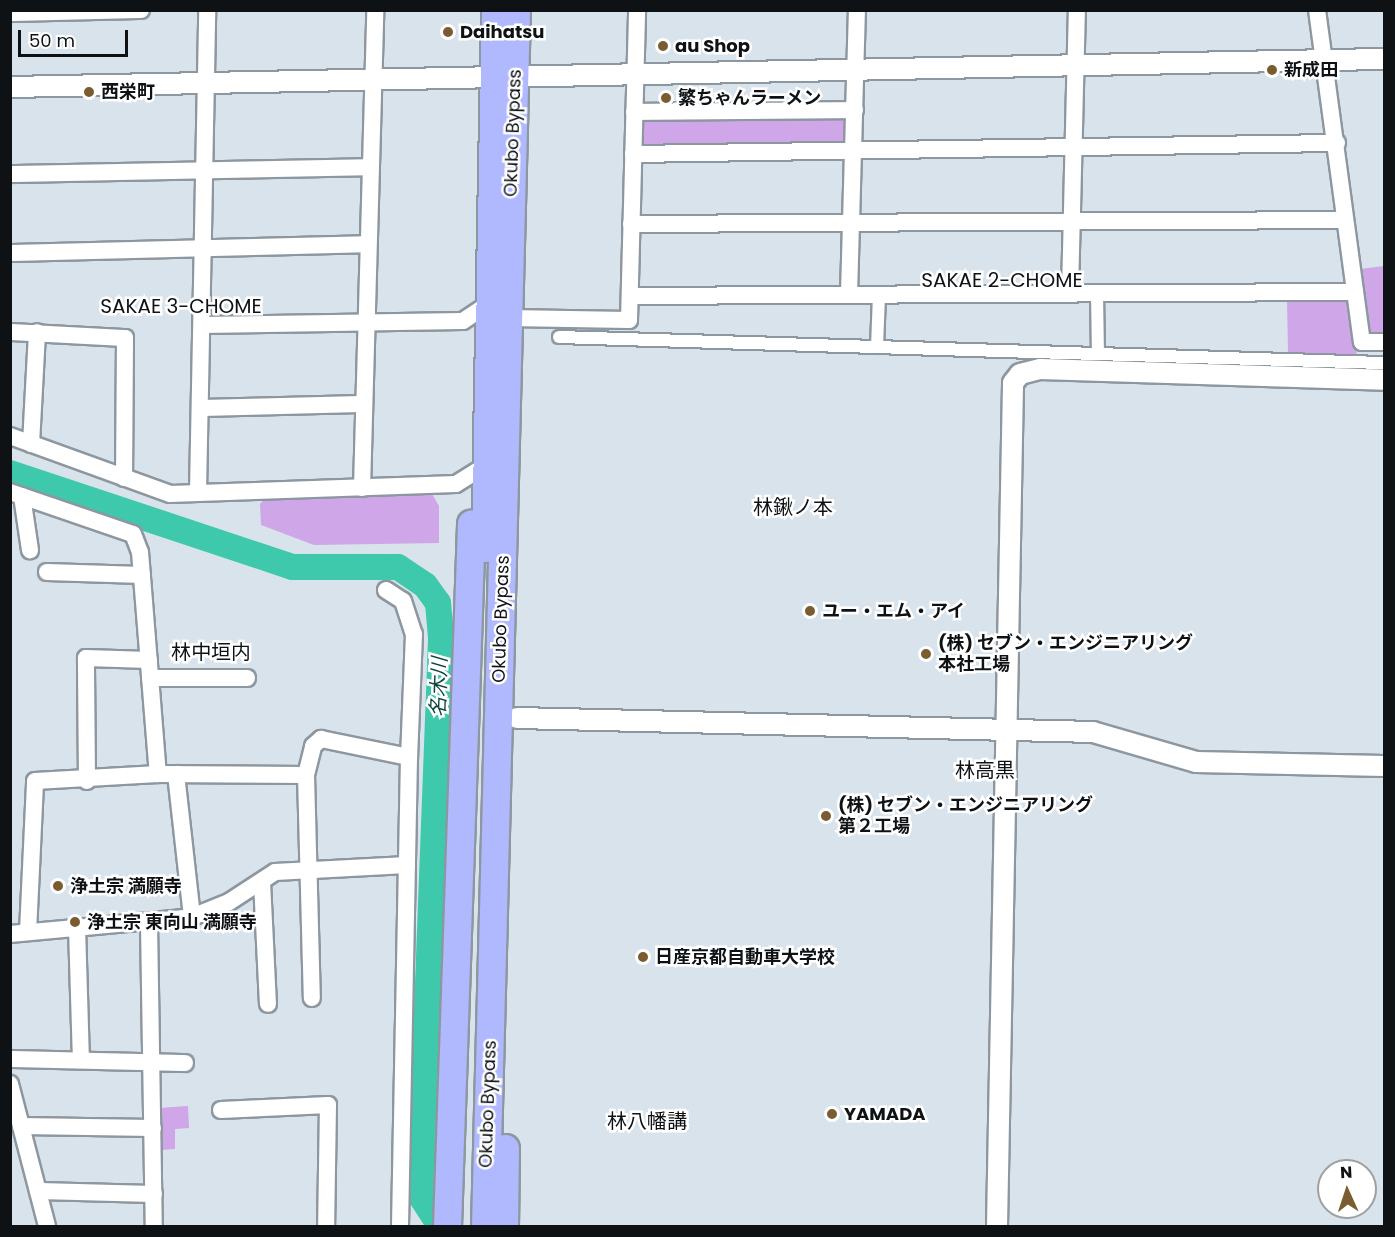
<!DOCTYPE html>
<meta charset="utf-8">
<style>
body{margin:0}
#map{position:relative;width:1395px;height:1237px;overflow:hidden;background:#d9e3ec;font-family:Poppins,"Noto Sans JP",sans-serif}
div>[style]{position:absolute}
.green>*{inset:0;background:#cfa6e8}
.river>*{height:26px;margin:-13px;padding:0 13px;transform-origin:13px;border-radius:13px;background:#3ec8ac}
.roads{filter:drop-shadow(2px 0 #8d979f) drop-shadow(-2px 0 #8d979f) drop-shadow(0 2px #8d979f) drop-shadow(0 -2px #8d979f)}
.pedestrian>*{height:12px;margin:-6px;padding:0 6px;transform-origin:6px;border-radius:6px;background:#fff}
.minor>*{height:16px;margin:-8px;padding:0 8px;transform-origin:8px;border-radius:8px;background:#fff}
.tertiary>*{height:20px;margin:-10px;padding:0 10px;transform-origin:10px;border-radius:10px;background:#fff}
.trunk>*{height:27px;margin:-13.5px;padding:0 13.5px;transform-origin:13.5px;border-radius:13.5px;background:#b0b8fe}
.dots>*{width:16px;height:16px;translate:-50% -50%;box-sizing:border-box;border:3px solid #fff;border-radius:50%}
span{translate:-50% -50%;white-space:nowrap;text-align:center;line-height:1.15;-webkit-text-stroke:5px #fff;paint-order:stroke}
.poi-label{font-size:18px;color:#0e1215;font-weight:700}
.left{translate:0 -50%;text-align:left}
.street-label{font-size:18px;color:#0e1215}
.neighbourhood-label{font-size:20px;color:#0e1215}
.water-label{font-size:20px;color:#0c473c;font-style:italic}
.frame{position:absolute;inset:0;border:12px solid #0e1215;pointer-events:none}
.north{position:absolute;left:1317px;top:1159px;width:60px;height:60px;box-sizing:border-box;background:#fff;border:2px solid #9fa0a1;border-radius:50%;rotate:357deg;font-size:16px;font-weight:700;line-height:24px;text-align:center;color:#0e1215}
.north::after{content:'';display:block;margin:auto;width:21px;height:27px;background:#7a5c30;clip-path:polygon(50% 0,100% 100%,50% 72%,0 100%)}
.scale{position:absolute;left:18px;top:30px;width:110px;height:27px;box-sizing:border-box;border:3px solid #0e1215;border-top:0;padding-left:8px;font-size:18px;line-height:21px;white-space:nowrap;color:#0e1215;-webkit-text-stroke:4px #fff;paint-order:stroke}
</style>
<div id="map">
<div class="green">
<div style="clip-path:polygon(849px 113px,849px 139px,844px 146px,645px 149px,640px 144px,640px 116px)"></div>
<div style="clip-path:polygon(1384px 266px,1384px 337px,1374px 337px,1367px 330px,1360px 269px)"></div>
<div style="clip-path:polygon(1342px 299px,1348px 304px,1357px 356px,1288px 352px,1287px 300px)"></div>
<div style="clip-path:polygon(431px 492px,439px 506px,439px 543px,314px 545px,261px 525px,260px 504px,266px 497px)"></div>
<div style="clip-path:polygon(188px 1106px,189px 1128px,175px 1129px,175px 1149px,161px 1150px,159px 1108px)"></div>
</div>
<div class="river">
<div style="left:10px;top:473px;width:298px;rotate:18.4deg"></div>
<div style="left:293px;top:567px;width:105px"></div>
<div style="left:398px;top:567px;width:32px;rotate:34deg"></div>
<div style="left:425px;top:585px;width:22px;rotate:54deg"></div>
<div style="left:438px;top:603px;width:37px;rotate:85deg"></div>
<div style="left:441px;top:640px;width:555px;rotate:92.17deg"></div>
<div style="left:420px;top:1195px;width:33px;rotate:57deg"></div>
</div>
<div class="roads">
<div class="pedestrian">
<div style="left:1097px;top:293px;width:61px;rotate:89.1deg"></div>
<div style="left:559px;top:337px;width:825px;rotate:1.81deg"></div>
<div style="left:877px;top:347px;width:53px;rotate:-87.8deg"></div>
</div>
<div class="minor">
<div style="left:1317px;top:10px;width:335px;rotate:82.3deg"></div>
<div style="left:1362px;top:342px;width:22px"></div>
<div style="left:10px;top:13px;width:131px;rotate:-1.3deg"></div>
<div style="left:634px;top:112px;width:221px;rotate:-0.5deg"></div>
<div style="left:633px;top:154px;width:704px;rotate:-0.9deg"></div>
<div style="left:10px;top:174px;width:361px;rotate:-1.1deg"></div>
<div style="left:631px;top:224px;width:713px;rotate:-0.32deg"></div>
<div style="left:10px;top:253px;width:357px;rotate:-1.4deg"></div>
<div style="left:1070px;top:292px;width:282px;rotate:-88.6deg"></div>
<div style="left:849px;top:294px;width:284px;rotate:-88.4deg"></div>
<div style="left:630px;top:296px;width:725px;rotate:-0.32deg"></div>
<div style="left:508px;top:318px;width:121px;rotate:0.9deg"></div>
<div style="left:629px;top:320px;width:310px;rotate:-88.5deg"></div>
<div style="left:202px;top:325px;width:261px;rotate:-0.9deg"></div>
<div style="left:463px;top:321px;width:29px;rotate:-34deg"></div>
<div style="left:10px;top:332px;width:115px;rotate:3deg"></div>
<div style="left:125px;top:338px;width:140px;rotate:90.4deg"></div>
<div style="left:200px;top:408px;width:163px;rotate:-1.4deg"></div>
<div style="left:10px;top:436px;width:170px;rotate:19.9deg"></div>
<div style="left:170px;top:494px;width:286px;rotate:-2deg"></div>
<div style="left:456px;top:484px;width:25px;rotate:-32deg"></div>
<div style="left:31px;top:444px;width:112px;rotate:-86.9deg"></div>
<div style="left:362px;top:488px;width:478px;rotate:-88.4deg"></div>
<div style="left:10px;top:492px;width:130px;rotate:18.9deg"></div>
<div style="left:133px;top:534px;width:19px;rotate:69deg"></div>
<div style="left:140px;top:552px;width:223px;rotate:85.4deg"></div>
<div style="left:198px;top:492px;width:482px;rotate:-88.9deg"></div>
<div style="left:22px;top:496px;width:55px;rotate:81.6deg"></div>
<div style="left:47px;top:572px;width:95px;rotate:1.8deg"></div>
<div style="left:386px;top:590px;width:20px;rotate:33deg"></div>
<div style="left:403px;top:601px;width:35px;rotate:72deg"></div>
<div style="left:414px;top:634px;width:123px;rotate:92.3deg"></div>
<div style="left:150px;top:678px;width:97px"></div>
<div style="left:176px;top:774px;width:144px;rotate:83.6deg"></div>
<div style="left:306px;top:775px;width:223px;rotate:88.5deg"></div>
<div style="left:87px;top:781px;width:123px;rotate:-90.5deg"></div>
<div style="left:86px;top:658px;width:63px;rotate:1.8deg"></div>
<div style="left:262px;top:882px;width:122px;rotate:87.2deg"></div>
<div style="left:149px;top:923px;width:303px;rotate:89.1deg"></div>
<div style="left:77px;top:927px;width:133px;rotate:88.3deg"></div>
<div style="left:28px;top:932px;width:151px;rotate:-87.3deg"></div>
<div style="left:35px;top:781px;width:123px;rotate:-3.3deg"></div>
<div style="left:158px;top:774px;width:148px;rotate:0.4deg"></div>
<div style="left:306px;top:775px;width:30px;rotate:-76deg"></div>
<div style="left:313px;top:746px;width:11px;rotate:-41deg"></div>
<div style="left:321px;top:739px;width:90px;rotate:11.6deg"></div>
<div style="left:409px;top:757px;width:469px;rotate:91.1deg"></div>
<div style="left:10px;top:934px;width:183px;rotate:-5.3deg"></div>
<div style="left:192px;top:917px;width:40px;rotate:-22deg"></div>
<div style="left:229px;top:902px;width:55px;rotate:-33.1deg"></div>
<div style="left:275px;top:872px;width:132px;rotate:-3deg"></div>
<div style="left:10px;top:1059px;width:175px;rotate:1.3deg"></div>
<div style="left:10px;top:1084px;width:147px;rotate:75.4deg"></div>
<div style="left:221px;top:1110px;width:107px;rotate:-2.7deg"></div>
<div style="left:328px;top:1105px;width:121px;rotate:90.9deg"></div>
<div style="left:21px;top:1126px;width:132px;rotate:0.9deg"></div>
<div style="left:38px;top:1191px;width:116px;rotate:1.5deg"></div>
</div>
<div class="tertiary">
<div style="left:10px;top:87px;width:1374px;rotate:-1.17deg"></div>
<div style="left:517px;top:718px;width:576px;rotate:1.39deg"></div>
<div style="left:1093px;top:732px;width:107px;rotate:16.2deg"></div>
<div style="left:1196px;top:762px;width:188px;rotate:1.2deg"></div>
<div style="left:997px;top:1226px;width:843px;rotate:-88.91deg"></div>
<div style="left:1013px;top:383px;width:11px;rotate:-52deg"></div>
<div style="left:1020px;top:374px;width:21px;rotate:-14deg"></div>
<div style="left:1040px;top:369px;width:344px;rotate:1.8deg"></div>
</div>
<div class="trunk">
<div style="left:485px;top:548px;width:538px;rotate:-88.94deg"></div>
<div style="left:447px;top:1226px;width:703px;rotate:-88.04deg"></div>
<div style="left:485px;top:1226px;width:1216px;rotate:-88.54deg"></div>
<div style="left:504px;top:1226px;width:78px;rotate:-89.3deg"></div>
</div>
</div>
<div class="dots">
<div style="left:448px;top:32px;background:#7a5c30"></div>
<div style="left:663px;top:46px;background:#7a5c30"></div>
<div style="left:1272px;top:70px;background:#7a5c30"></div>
<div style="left:89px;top:92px;background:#7a5c30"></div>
<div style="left:666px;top:98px;background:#7a5c30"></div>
<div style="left:810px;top:611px;background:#7a5c30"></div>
<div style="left:926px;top:654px;background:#7a5c30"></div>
<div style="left:826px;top:816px;background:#7a5c30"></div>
<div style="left:58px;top:886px;background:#7a5c30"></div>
<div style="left:75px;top:922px;background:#7a5c30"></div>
<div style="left:643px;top:957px;background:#7a5c30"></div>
<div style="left:832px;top:1114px;background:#7a5c30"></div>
</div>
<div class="poi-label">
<span class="left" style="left:460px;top:32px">Daihatsu</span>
<span class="left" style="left:675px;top:46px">au Shop</span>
<span class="left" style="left:1284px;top:70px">新成田</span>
<span class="left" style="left:101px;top:92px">西栄町</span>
<span class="left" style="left:678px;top:98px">繁ちゃんラーメン</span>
<span class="left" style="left:822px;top:611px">ユー・エム・アイ</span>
<span class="left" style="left:938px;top:654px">(株) セブン・エンジニアリング<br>本社工場</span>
<span class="left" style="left:838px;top:816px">(株) セブン・エンジニアリング<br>第２工場</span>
<span class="left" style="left:70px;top:886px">浄土宗 満願寺</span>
<span class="left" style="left:87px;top:922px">浄土宗 東向山 満願寺</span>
<span class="left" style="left:655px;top:957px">日産京都自動車大学校</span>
<span class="left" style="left:844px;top:1114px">YAMADA</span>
</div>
<div class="street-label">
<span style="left:513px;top:133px;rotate:-88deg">Okubo Bypass</span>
<span style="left:501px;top:619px;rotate:-88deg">Okubo Bypass</span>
<span style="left:488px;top:1104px;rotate:-88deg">Okubo Bypass</span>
</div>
<div class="neighbourhood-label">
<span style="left:1002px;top:280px">SAKAE 2-CHOME</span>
<span style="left:181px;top:306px">SAKAE 3-CHOME</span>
<span style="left:793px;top:507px">林鍬ノ本</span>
<span style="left:211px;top:652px">林中垣内</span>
<span style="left:985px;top:770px">林高黒</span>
<span style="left:647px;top:1121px">林八幡講</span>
</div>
<div class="water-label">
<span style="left:439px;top:687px;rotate:-88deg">名木川</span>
</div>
<div class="frame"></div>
<div class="north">N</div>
<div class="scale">50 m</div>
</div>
